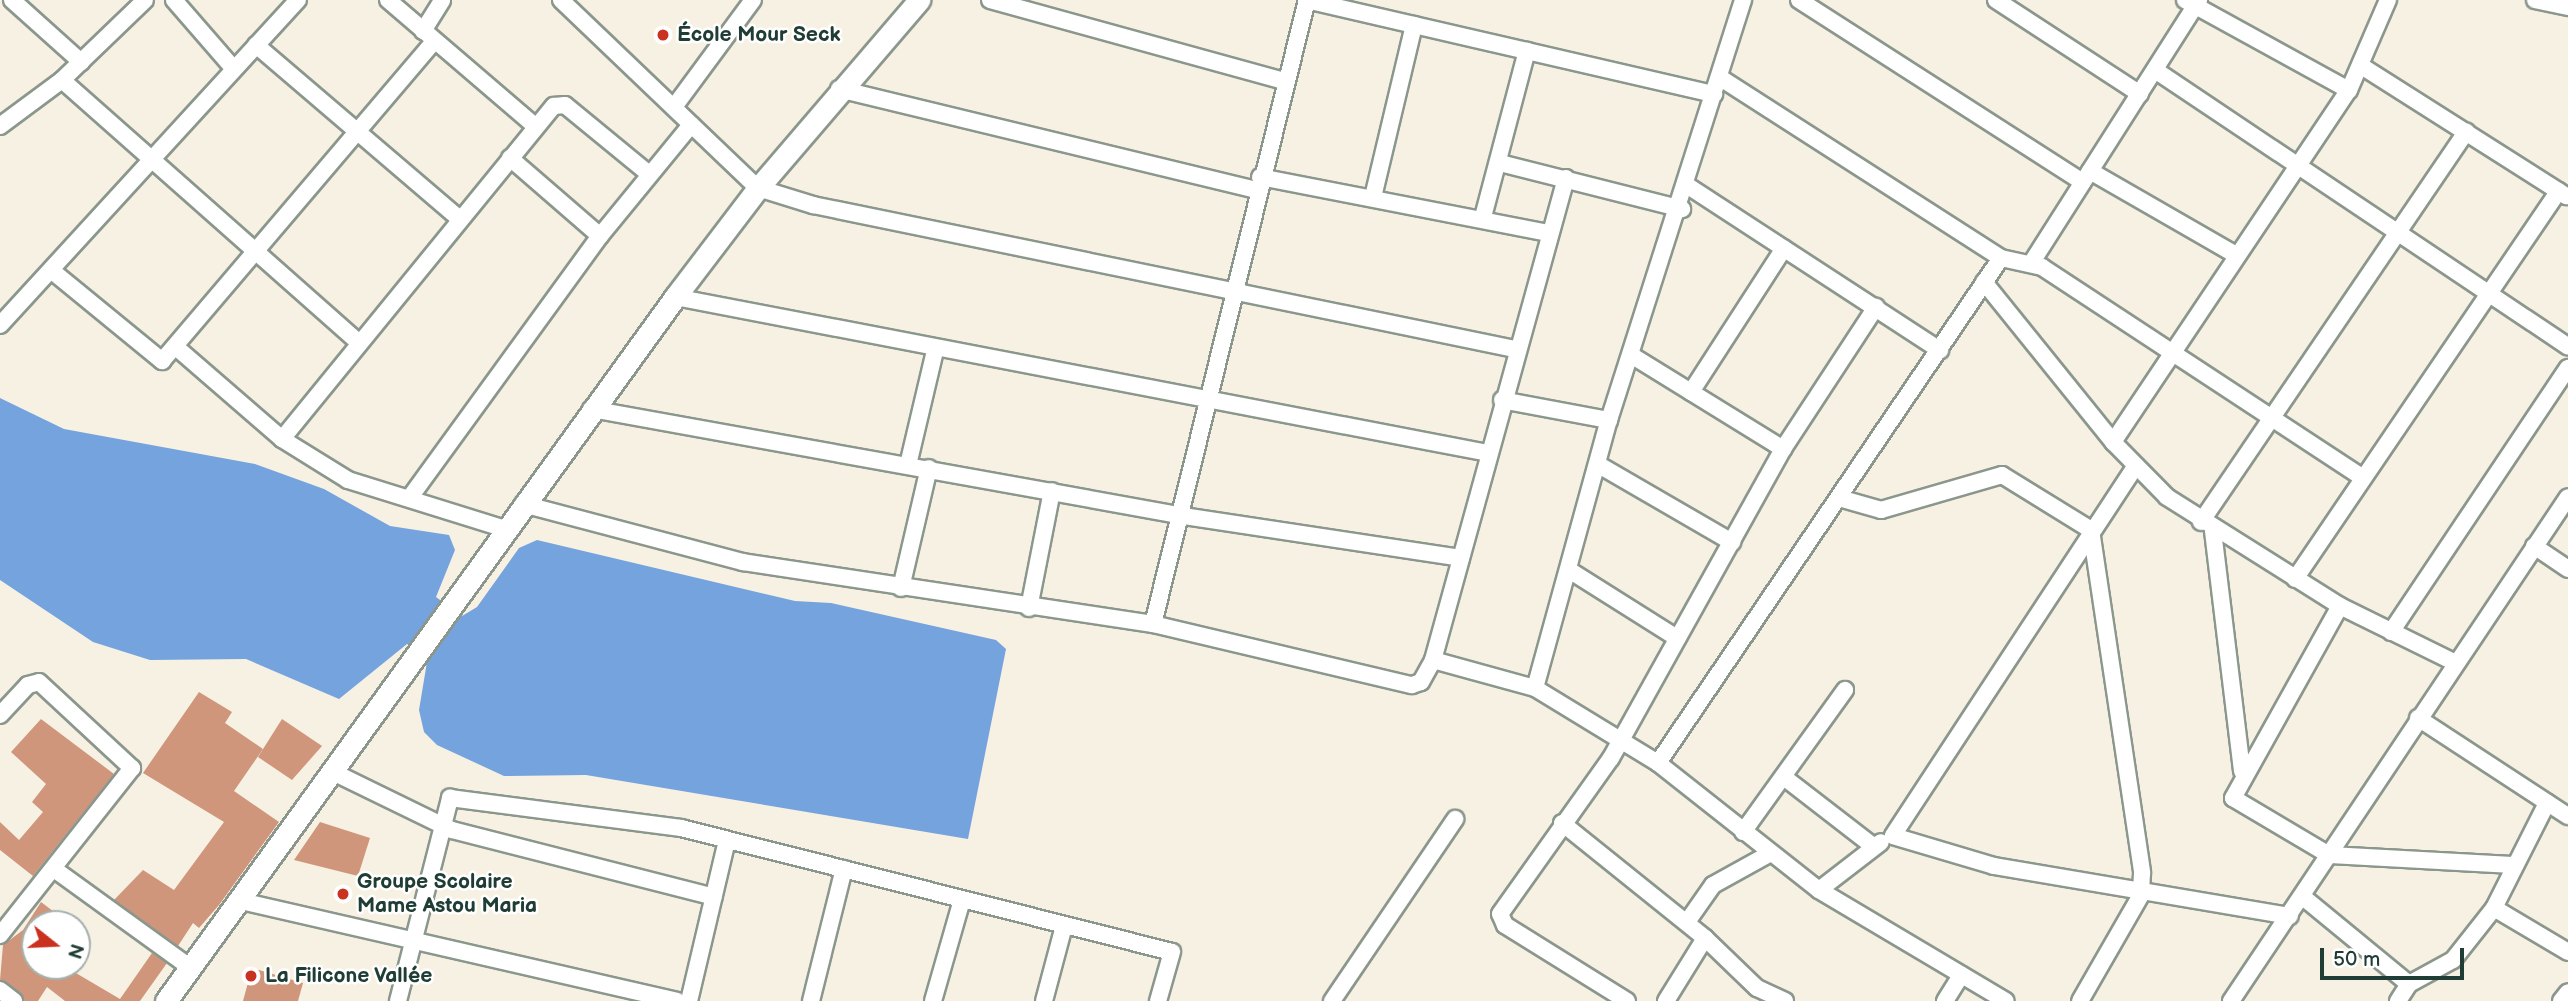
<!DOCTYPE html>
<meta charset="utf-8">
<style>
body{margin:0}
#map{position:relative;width:2568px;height:1001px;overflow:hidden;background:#f7f1e3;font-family:"Balsamiq Sans",sans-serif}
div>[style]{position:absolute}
.water>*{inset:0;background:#74a3dd}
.building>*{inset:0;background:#cf967b}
.roads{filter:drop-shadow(2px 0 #8b978c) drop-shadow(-2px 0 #8b978c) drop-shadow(0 2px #8b978c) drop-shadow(0 -2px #8b978c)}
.street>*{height:16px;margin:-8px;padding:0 8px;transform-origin:8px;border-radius:8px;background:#fff}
.secondary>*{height:21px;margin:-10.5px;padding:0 10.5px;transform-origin:10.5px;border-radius:10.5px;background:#fff}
.dots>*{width:19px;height:19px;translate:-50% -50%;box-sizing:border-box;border:4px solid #fff;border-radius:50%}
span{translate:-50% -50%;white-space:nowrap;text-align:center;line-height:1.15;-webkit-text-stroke:5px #fff;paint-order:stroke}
.poi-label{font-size:21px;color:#1f3d34;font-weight:700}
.left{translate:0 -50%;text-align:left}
.north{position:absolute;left:21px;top:910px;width:70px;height:70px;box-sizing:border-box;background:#fff;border:2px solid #a5b1ae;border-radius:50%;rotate:108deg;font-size:19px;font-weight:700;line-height:28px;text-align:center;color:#1f3d34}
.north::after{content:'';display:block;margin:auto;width:24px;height:32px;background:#c8321e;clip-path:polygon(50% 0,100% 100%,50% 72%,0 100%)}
.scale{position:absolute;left:2320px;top:948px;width:144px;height:32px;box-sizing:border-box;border:4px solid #1f3d34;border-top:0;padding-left:9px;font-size:21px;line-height:24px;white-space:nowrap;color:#1f3d34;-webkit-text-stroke:5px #fff;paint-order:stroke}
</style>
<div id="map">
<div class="water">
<div style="clip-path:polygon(0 398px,64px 429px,255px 464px,324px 489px,390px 526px,449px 535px,455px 550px,436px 597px,462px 616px,477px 607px,519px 548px,537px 540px,795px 601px,831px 603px,996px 640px,1006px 649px,968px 839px,586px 775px,504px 776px,437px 745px,424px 732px,419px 710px,428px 656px,407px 644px,339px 699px,246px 659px,150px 660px,93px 642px,0 580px)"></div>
</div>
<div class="building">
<div style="clip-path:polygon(199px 692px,232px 712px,225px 723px,263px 749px,234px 791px,279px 822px,219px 905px,199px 928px,193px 923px,178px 946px,114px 900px,143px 870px,174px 890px,224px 822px,143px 773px)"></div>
<div style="clip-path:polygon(41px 719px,114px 774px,33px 876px,0 850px,0 822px,19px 840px,43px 812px,32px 802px,46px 784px,11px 752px)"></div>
<div style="clip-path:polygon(282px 719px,322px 746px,292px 780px,258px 757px)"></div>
<div style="clip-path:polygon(320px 822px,370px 838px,358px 876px,294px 860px)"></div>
<div style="clip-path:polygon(41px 902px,70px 924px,35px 924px,35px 966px,64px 966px,120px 999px,152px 953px,167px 963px,140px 1001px,65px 1001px,47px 987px,38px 1001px,24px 1001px,0 980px,3px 945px,23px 930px)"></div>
<div style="clip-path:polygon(252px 968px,303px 983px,298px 1001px,243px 1001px)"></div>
</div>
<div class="roads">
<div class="street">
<div style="left:12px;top:0;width:93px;rotate:41.9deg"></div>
<div style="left:174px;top:0;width:91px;rotate:49deg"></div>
<div style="left:388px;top:0;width:194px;rotate:40.6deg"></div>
<div style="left:561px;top:0;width:272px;rotate:43.7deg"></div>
<div style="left:758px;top:188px;width:58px;rotate:17.2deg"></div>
<div style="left:813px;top:205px;width:717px;rotate:11.59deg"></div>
<div style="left:990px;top:0;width:306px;rotate:15.4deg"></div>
<div style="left:1306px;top:0;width:419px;rotate:13deg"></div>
<div style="left:1799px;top:0;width:337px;rotate:32.7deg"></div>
<div style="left:1996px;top:0;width:172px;rotate:33.1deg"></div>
<div style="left:2185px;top:0;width:187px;rotate:28.8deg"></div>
<div style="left:2535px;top:0;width:34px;rotate:12deg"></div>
<div style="left:423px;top:31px;width:36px;rotate:-58deg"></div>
<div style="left:256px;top:45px;width:268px;rotate:40.5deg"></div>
<div style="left:2363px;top:67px;width:241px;rotate:32.4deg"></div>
<div style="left:2155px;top:70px;width:497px;rotate:33.8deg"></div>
<div style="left:1719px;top:77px;width:335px;rotate:32.7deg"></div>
<div style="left:62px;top:80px;width:395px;rotate:41.5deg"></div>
<div style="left:839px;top:89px;width:430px;rotate:13.6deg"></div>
<div style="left:674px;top:107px;width:133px;rotate:-53.6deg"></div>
<div style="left:0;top:126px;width:77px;rotate:-36.6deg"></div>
<div style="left:62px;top:80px;width:115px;rotate:-43.9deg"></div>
<div style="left:510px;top:158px;width:119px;rotate:40.9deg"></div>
<div style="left:1500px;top:163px;width:188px;rotate:14.2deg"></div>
<div style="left:2090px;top:171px;width:168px;rotate:29.9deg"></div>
<div style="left:1260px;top:177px;width:293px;rotate:11deg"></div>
<div style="left:1688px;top:186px;width:301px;rotate:33.1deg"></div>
<div style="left:1373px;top:197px;width:177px;rotate:-76.6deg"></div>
<div style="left:1483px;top:217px;width:172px;rotate:-75.2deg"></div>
<div style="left:2032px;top:262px;width:311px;rotate:-57.5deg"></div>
<div style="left:51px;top:270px;width:144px;rotate:39.3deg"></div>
<div style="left:162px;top:361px;width:420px;rotate:-49.6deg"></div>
<div style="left:1984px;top:282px;width:206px;rotate:51.1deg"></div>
<div style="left:2113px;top:442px;width:77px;rotate:45.5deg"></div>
<div style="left:2167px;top:497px;width:204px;rotate:32.2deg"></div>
<div style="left:2340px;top:606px;width:127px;rotate:26.2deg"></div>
<div style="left:675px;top:297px;width:828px;rotate:10.86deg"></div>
<div style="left:0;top:325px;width:441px;rotate:-47.5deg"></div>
<div style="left:177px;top:348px;width:139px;rotate:40.9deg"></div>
<div style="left:282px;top:439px;width:78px;rotate:31.8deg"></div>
<div style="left:348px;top:480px;width:164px;rotate:17.3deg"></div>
<div style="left:1631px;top:355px;width:179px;rotate:31.7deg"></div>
<div style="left:1691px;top:392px;width:171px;rotate:-57.1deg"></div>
<div style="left:1502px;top:400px;width:109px;rotate:10.6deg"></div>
<div style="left:591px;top:409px;width:603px;rotate:10.23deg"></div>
<div style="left:1184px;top:516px;width:280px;rotate:8.6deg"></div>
<div style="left:282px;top:439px;width:430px;rotate:-50.8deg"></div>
<div style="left:554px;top:106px;width:11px;rotate:-5deg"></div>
<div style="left:565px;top:105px;width:109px;rotate:39.4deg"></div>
<div style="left:2113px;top:442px;width:424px;rotate:-56.2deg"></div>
<div style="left:2349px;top:90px;width:98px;rotate:-66.6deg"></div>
<div style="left:908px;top:465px;width:117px;rotate:-76.7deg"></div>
<div style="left:1599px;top:465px;width:154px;rotate:30.1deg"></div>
<div style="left:2135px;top:467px;width:441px;rotate:123.3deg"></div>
<div style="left:1893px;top:836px;width:105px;rotate:16.5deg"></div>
<div style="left:1994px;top:866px;width:300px;rotate:9.6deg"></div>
<div style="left:411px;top:496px;width:321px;rotate:-54deg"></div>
<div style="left:600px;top:236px;width:144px;rotate:-50.7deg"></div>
<div style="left:1839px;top:498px;width:44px;rotate:15.9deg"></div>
<div style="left:1881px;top:510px;width:126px;rotate:-16.1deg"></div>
<div style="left:2002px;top:475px;width:105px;rotate:31.7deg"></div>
<div style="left:2091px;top:530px;width:347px;rotate:81.5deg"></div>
<div style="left:2142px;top:873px;width:22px;rotate:93deg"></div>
<div style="left:2141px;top:895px;width:122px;rotate:119.9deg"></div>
<div style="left:523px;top:504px;width:228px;rotate:14.8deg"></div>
<div style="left:743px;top:562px;width:415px;rotate:8.6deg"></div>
<div style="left:1153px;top:624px;width:266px;rotate:13.3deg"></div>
<div style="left:1412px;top:685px;width:9px;rotate:-18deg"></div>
<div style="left:1421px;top:682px;width:25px;rotate:-61deg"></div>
<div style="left:1433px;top:660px;width:500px;rotate:-74.57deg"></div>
<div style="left:2201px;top:522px;width:472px;rotate:-55.8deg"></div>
<div style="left:2213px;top:531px;width:242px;rotate:83.1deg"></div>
<div style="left:2534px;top:546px;width:41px;rotate:34.1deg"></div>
<div style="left:1569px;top:570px;width:128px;rotate:32.2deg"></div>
<div style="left:2295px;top:579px;width:469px;rotate:-55.8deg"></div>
<div style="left:901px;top:588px;width:123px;rotate:-76.9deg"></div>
<div style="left:2340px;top:606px;width:220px;rotate:119.1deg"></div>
<div style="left:2233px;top:798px;width:112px;rotate:30.7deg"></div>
<div style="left:2329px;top:855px;width:185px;rotate:3.1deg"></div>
<div style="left:1029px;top:608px;width:119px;rotate:-78.9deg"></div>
<div style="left:1153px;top:624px;width:643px;rotate:-76.14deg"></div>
<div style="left:2391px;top:632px;width:318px;rotate:-56.2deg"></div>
<div style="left:1433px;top:660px;width:106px;rotate:15.4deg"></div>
<div style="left:1535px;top:688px;width:144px;rotate:31.4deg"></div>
<div style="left:1658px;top:763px;width:205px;rotate:38.3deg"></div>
<div style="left:1819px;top:890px;width:217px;rotate:30.7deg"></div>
<div style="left:1535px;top:688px;width:278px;rotate:-74.6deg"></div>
<div style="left:1609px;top:420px;width:441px;rotate:-72.3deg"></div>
<div style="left:0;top:715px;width:41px;rotate:-47deg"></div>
<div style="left:28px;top:685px;width:11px;rotate:-15deg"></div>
<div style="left:39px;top:682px;width:127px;rotate:42.8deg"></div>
<div style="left:132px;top:768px;width:213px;rotate:128.3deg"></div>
<div style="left:2418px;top:718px;width:179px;rotate:33.2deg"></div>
<div style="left:1658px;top:763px;width:610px;rotate:-55.82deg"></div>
<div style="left:2001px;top:258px;width:42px;rotate:12.4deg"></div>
<div style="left:2042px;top:267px;width:384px;rotate:33.3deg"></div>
<div style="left:333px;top:772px;width:132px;rotate:26deg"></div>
<div style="left:452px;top:830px;width:270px;rotate:14.3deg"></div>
<div style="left:1785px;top:778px;width:111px;rotate:37.7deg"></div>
<div style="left:1562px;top:823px;width:184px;rotate:38.8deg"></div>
<div style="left:1705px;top:938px;width:72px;rotate:43.9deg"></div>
<div style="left:1757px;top:988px;width:31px;rotate:25deg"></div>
<div style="left:1743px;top:832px;width:175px;rotate:-54.3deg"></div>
<div style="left:54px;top:869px;width:169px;rotate:35.9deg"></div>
<div style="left:1819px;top:890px;width:78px;rotate:-37.7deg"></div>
<div style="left:2303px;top:897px;width:137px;rotate:39.4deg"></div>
<div style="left:2409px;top:984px;width:50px;rotate:-28.6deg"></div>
<div style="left:2453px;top:960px;width:66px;rotate:-51.7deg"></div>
<div style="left:2494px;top:908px;width:118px;rotate:-63.2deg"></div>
<div style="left:241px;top:901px;width:447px;rotate:12.9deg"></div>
<div style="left:2494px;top:908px;width:86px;rotate:30.7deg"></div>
<div style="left:1687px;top:922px;width:45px;rotate:-54.9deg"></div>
<div style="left:1713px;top:885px;width:64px;rotate:-29deg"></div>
<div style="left:0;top:990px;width:18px;rotate:38deg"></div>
<div style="left:398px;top:1001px;width:210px;rotate:-75.6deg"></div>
<div style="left:450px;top:798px;width:233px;rotate:7.4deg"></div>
<div style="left:681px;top:828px;width:506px;rotate:14.17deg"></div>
<div style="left:1172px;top:952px;width:51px;rotate:105.9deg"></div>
<div style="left:689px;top:1001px;width:165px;rotate:-76.7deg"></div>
<div style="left:811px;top:1001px;width:136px;rotate:-76deg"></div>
<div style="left:933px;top:1001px;width:105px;rotate:-74deg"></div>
<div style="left:1044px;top:1001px;width:78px;rotate:-75.1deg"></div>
<div style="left:1332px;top:1001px;width:220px;rotate:-55.9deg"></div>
<div style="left:1627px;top:1001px;width:144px;rotate:-148.1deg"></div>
<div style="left:1505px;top:925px;width:12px;rotate:-114deg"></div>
<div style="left:1500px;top:914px;width:191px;rotate:-54.6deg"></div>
<div style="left:1611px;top:758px;width:354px;rotate:-60.9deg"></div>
<div style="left:1783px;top:449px;width:170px;rotate:-56.8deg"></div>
<div style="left:1666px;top:1001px;width:74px;rotate:-58.2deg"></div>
<div style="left:1945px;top:1001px;width:31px;rotate:-58deg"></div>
<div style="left:2231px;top:1001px;width:606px;rotate:-56.23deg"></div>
<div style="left:2398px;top:1001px;width:20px;rotate:-57deg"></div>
<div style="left:2561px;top:1001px;width:11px;rotate:-52deg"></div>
</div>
<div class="secondary">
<div style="left:166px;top:1001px;width:869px;rotate:-54.13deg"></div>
<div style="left:675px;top:297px;width:137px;rotate:-52.7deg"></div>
<div style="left:758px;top:188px;width:248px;rotate:-49.4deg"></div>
</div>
</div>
<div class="dots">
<div style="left:663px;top:35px;background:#c8321e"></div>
<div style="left:343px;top:894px;background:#c8321e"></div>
<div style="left:251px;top:976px;background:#c8321e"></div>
</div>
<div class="poi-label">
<span class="left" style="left:677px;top:35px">École Mour Seck</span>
<span class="left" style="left:357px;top:894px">Groupe Scolaire<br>Mame Astou Maria</span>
<span class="left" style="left:265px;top:976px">La Filicone Vallée</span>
</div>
<div class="north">N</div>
<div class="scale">50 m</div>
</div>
